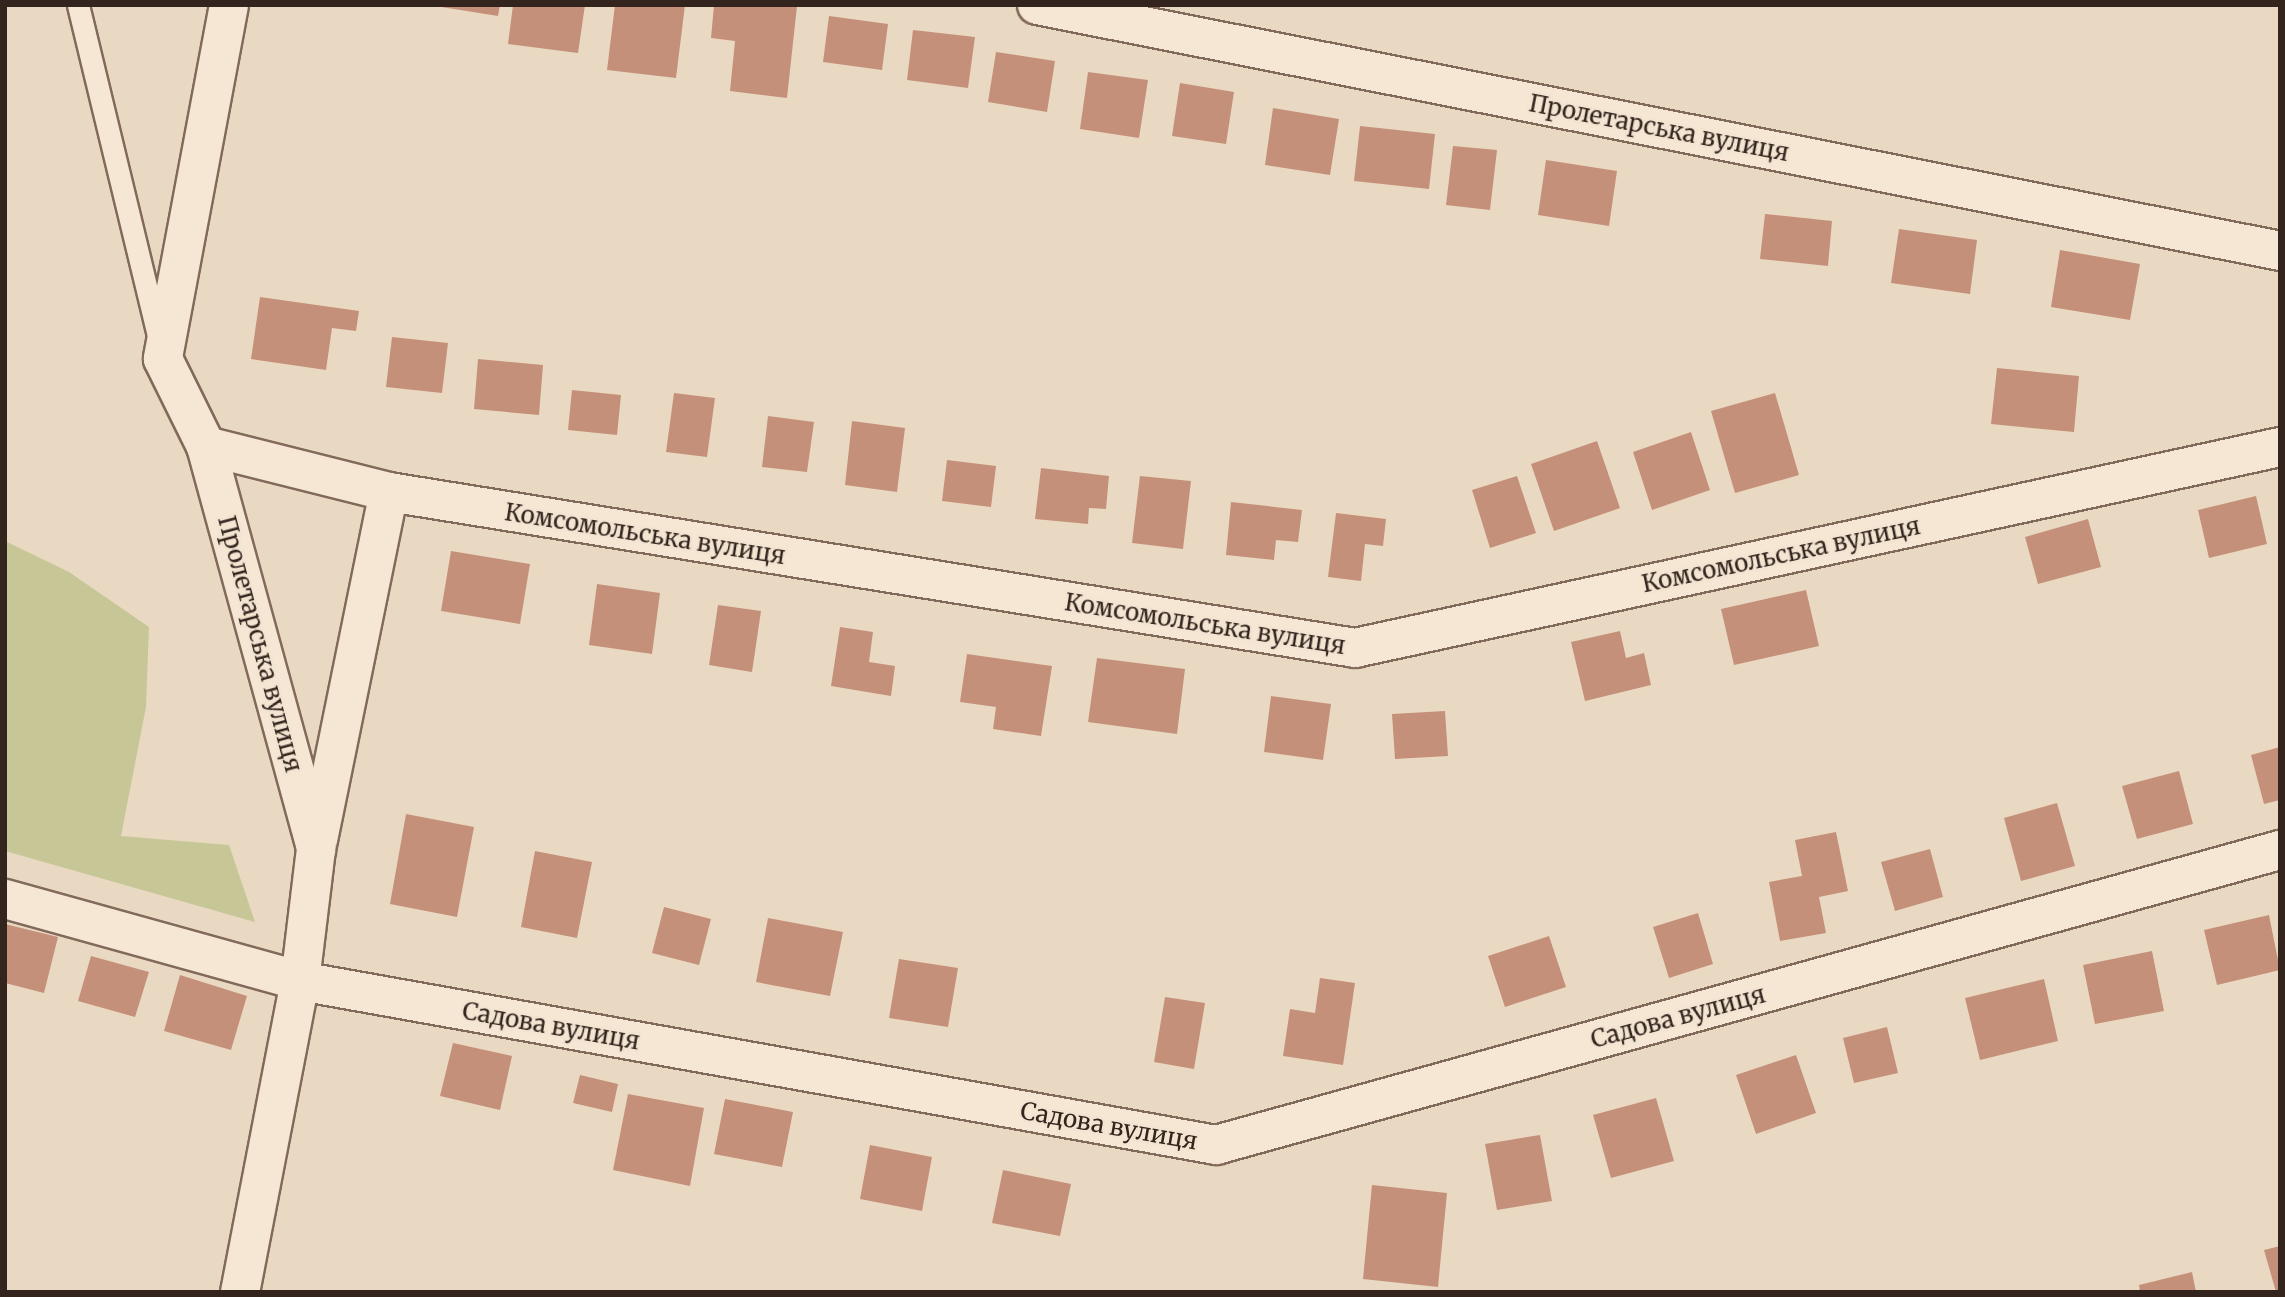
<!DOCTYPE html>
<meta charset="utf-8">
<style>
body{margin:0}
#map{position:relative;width:2285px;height:1297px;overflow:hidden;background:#ead9c2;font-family:Merriweather,serif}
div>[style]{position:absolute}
.green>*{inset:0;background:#c7c697}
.building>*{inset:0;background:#c5907a}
.roads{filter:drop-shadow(2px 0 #826a5b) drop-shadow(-2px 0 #826a5b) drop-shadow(0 2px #826a5b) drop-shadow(0 -2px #826a5b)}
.service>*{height:21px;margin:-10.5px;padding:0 10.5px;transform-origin:10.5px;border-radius:10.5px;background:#f6e7d4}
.minor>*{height:38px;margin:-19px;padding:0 19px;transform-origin:19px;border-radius:19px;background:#f6e7d4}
span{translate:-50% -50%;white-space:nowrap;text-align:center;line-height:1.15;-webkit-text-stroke:5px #f2e4d1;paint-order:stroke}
.street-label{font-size:24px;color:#33251e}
.frame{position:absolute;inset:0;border:7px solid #33251e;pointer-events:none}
</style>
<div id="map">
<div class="green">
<div style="clip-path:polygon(5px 541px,69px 572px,149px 627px,146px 707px,121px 836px,229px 845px,255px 922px,5px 851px)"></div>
</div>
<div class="building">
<div style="clip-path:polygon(429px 5px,500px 5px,498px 16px)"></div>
<div style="clip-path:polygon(513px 5px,585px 5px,578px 53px,508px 44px)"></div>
<div style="clip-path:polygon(615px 5px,685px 5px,676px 78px,607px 70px)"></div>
<div style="clip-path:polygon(714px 5px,797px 6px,787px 98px,730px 91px,735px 41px,711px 38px)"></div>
<div style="clip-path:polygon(829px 16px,888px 24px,882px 70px,823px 62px)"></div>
<div style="clip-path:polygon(913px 30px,975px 37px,968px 88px,907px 80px)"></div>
<div style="clip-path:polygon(996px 52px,1055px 61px,1047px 112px,988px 102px)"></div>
<div style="clip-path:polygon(1088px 72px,1148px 80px,1139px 138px,1080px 129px)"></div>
<div style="clip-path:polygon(1180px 83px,1234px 92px,1226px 144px,1172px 136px)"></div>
<div style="clip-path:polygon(1273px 108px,1339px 119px,1330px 175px,1265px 165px)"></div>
<div style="clip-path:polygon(1360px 126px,1435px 134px,1429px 189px,1354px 181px)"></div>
<div style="clip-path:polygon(1453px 146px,1497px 150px,1490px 210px,1446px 205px)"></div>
<div style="clip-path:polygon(1546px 160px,1617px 171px,1609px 226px,1538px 215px)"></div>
<div style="clip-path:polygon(1765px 214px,1832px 221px,1828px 266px,1760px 259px)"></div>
<div style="clip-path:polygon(1899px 229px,1977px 240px,1970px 294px,1891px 283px)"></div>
<div style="clip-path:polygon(2060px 250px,2140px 264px,2130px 320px,2051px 307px)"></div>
<div style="clip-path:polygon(260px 297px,359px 311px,356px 331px,332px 328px,326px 370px,251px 359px)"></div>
<div style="clip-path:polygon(392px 337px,448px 343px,442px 393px,386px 387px)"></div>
<div style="clip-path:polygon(478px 359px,543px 365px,539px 415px,474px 409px)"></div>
<div style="clip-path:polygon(1997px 368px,2079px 376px,2074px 432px,1991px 424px)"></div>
<div style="clip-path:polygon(572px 390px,621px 395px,617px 435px,568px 430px)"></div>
<div style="clip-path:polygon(674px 393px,715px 398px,707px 457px,666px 452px)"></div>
<div style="clip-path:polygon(1775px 393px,1799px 475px,1735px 493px,1711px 411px)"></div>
<div style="clip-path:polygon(768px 416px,814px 422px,807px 472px,762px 467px)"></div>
<div style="clip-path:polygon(852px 421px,905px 428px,897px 492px,845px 485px)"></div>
<div style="clip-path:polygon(1691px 432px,1710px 490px,1652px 510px,1633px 452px)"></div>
<div style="clip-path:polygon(1597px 441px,1620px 508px,1554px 531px,1531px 464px)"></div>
<div style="clip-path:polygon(947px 460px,996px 466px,991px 507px,942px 501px)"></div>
<div style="clip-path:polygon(1041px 468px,1109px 476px,1106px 509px,1089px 508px,1088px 524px,1035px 519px)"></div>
<div style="clip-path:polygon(1140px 476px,1191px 481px,1183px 549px,1132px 543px)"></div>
<div style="clip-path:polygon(1517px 476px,1536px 533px,1490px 548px,1472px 490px)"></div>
<div style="clip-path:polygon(2256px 496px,2267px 544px,2209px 558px,2198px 510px)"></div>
<div style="clip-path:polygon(1231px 502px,1302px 510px,1298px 542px,1276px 540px,1274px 560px,1226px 555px)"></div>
<div style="clip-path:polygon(1336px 513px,1386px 519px,1383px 546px,1365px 544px,1361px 581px,1328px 577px)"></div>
<div style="clip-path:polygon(2088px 519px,2101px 567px,2038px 584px,2025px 537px)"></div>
<div style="clip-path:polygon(451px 551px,530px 564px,520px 624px,441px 611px)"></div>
<div style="clip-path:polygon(597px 584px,660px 593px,652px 654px,589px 645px)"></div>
<div style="clip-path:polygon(1806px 590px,1819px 646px,1734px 665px,1721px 609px)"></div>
<div style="clip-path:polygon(718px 605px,761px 611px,752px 672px,709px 665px)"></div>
<div style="clip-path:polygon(840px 627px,873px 632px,869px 662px,895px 666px,891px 696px,831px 686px)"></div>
<div style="clip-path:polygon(1620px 631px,1626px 658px,1644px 653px,1651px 685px,1585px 701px,1571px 642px)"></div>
<div style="clip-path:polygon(967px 654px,1052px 666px,1041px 736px,993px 729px,996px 707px,960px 702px)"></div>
<div style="clip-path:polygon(1097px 658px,1185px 669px,1177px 734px,1088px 722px)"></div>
<div style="clip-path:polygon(1271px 696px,1331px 704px,1323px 760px,1264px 752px)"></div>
<div style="clip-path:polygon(1445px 711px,1448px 756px,1395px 759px,1392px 714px)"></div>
<div style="clip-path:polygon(2280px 747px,2280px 800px,2264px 804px,2251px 755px)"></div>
<div style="clip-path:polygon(2179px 771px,2193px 824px,2137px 839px,2122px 786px)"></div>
<div style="clip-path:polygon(2057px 803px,2075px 866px,2021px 881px,2004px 818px)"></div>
<div style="clip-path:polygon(406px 814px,474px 827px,457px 917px,390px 904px)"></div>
<div style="clip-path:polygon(1836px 832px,1848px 891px,1819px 897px,1826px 933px,1780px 941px,1769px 882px,1802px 876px,1795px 840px)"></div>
<div style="clip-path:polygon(1930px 849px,1943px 897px,1895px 911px,1881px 862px)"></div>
<div style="clip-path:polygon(535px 851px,592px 862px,577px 938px,521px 927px)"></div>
<div style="clip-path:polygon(664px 907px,711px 919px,699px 965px,652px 953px)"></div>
<div style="clip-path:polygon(1698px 913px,1713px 964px,1669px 978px,1653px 927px)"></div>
<div style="clip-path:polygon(2269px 915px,2280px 970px,2217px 985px,2204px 930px)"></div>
<div style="clip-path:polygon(768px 918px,843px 932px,830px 996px,756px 982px)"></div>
<div style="clip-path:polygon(5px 924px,58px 937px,44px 993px,5px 983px)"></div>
<div style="clip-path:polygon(1549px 936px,1566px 987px,1505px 1007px,1488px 956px)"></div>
<div style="clip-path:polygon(2152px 951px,2164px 1011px,2095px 1024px,2083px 965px)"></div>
<div style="clip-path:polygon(91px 956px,149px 972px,135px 1017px,78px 1001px)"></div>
<div style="clip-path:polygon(899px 959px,958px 968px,948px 1027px,889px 1018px)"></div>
<div style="clip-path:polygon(180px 975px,247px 996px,231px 1050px,164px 1031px)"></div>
<div style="clip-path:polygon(1320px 978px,1355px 983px,1343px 1065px,1283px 1056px,1290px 1009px,1315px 1013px)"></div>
<div style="clip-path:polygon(2044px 979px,2058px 1041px,1980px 1060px,1965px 998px)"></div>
<div style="clip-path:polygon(1165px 997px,1205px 1003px,1194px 1069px,1154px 1062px)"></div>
<div style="clip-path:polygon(1887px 1027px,1898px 1073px,1854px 1083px,1843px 1038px)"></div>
<div style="clip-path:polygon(453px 1043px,512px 1056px,500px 1110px,440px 1096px)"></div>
<div style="clip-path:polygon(1796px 1055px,1816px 1113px,1756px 1134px,1736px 1075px)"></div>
<div style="clip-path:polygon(580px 1075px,618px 1084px,612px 1112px,573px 1103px)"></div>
<div style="clip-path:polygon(628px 1094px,704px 1108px,690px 1186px,613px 1170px)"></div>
<div style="clip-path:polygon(1656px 1098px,1674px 1161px,1611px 1178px,1593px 1115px)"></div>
<div style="clip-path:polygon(725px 1099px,793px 1112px,782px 1167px,714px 1154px)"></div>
<div style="clip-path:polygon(1540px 1135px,1552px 1201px,1497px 1210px,1485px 1144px)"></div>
<div style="clip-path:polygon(870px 1145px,932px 1157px,922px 1211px,860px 1199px)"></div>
<div style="clip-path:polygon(1003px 1170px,1071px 1184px,1060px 1236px,992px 1223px)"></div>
<div style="clip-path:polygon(1372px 1185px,1447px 1193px,1438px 1287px,1363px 1279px)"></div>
<div style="clip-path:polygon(2280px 1246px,2280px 1292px,2276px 1292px,2264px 1250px)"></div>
<div style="clip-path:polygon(2192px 1272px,2196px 1292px,2140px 1292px,2139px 1285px)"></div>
</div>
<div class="roads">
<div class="service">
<div style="left:78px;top:5px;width:345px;rotate:76.4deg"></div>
</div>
<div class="minor">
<div style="left:229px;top:5px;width:360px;rotate:100.6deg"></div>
<div style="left:163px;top:359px;width:97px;rotate:63.7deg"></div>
<div style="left:206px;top:446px;width:418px;rotate:74.7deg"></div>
<div style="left:316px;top:849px;width:133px;rotate:96.9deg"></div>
<div style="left:300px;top:981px;width:317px;rotate:100.9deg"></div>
<div style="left:1037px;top:5px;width:1267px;rotate:11.19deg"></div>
<div style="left:206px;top:446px;width:189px;rotate:14.1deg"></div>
<div style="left:389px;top:492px;width:979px;rotate:9.17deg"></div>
<div style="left:1355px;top:648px;width:947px;rotate:-12.26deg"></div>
<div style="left:318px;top:840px;width:355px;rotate:-78.5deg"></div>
<div style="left:5px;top:899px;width:306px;rotate:15.5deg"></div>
<div style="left:300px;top:981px;width:931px;rotate:10.15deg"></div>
<div style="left:1216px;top:1145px;width:1104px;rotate:-15.5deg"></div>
</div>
</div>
<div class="street-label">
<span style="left:1659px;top:128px;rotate:11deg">Пролетарська вулиця</span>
<span style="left:645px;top:534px;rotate:9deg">Комсомольська вулиця</span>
<span style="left:1781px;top:555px;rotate:-12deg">Комсомольська вулиця</span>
<span style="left:1205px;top:624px;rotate:9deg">Комсомольська вулиця</span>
<span style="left:260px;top:644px;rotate:75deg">Пролетарська вулиця</span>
<span style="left:1678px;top:1017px;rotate:-15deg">Садова вулиця</span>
<span style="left:551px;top:1026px;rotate:10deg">Садова вулиця</span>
<span style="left:1109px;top:1126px;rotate:10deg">Садова вулиця</span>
</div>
<div class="frame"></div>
</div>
